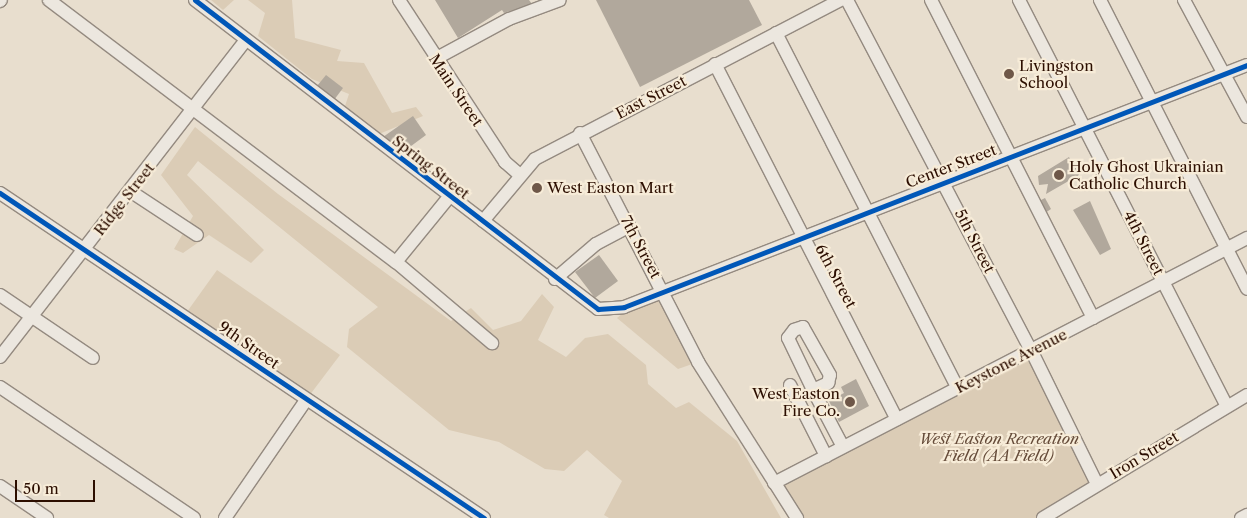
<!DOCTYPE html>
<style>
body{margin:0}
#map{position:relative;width:1247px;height:518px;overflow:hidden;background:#e8dece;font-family:"Libre Caslon Text",serif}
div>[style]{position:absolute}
.green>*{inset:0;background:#dbccb6}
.building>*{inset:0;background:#b1a89c}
.roads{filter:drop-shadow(1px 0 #948a80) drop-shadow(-1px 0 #948a80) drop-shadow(0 1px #948a80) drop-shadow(0 -1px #948a80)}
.minor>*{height:12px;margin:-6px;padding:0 6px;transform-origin:6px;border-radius:6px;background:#ece7df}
.cycleway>*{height:5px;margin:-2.5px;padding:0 2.5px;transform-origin:2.5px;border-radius:2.5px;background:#0057b8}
.dots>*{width:14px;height:14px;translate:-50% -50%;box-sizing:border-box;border:2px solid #f7ecd8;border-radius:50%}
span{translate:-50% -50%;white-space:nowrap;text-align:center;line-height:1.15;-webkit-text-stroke:4.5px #f7ecd8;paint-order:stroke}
.poi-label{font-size:15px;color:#2c0e00}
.left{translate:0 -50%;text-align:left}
.right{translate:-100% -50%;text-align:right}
.street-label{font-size:15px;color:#2c0e00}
.park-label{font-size:15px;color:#654b39;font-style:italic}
.scale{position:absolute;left:15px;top:480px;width:80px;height:22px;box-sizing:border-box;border:2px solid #2c0e00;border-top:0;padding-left:6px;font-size:15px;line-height:18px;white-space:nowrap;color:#2c0e00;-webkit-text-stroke:4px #f7ecd8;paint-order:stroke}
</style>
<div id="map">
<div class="green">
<div style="clip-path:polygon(211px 0,234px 0,223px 10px)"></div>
<div style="clip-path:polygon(248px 0,292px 0,295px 38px,341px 50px,337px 61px,364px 63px,392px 113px,416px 107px,423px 116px,379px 134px,345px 106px,349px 94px,312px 79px,258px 36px,265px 13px)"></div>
<div style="clip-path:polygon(195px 127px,278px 194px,451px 321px,471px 308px,493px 330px,521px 321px,542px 294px,554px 307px,538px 340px,566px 357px,585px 338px,608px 334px,646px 365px,648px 384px,676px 408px,689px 402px,737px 441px,781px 518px,609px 518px,604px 515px,622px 481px,587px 450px,564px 471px,545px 469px,499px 442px,449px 430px,347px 347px,349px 329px,378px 307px,198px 161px,187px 175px,264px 250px,251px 263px,209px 235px,183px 253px,174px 249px,193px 216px,161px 175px)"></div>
<div style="clip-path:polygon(217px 270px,340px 355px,306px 400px,184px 316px)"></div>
<div style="clip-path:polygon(663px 289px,698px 362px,678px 369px,617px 318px,639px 300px)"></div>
<div style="clip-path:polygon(1031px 350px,1097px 484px,1046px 518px,799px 518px,774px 483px)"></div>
</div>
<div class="building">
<div style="clip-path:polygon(435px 0,529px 0,532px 4px,504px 13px,502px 10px,458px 38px)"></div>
<div style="clip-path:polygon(596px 0,749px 0,762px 25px,640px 87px)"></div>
<div style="clip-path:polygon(326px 75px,343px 88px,334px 100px,317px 86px)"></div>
<div style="clip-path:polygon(413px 116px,426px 135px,403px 152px,383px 137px)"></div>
<div style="clip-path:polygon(1069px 157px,1072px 163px,1079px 159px,1083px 168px,1077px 171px,1079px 175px,1046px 194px,1048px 184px,1039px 185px,1038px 176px)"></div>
<div style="clip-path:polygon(1045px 198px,1051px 209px,1045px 213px,1039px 201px)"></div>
<div style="clip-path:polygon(1090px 201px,1111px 249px,1100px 255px,1073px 210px)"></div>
<div style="clip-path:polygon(599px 255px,618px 281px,595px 298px,575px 272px)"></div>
<div style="clip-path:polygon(856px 379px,869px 406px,839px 422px,829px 401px,844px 393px,841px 387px)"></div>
</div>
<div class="roads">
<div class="minor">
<div style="left:49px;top:0;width:435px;rotate:37.1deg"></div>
<div style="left:396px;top:262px;width:126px;rotate:40.2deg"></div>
<div style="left:195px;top:0;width:508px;rotate:37.48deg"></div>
<div style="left:598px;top:309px;width:26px;rotate:-4deg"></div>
<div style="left:624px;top:307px;width:668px;rotate:-21.23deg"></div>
<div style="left:399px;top:0;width:194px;rotate:56.8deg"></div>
<div style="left:505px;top:162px;width:20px;rotate:41deg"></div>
<div style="left:847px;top:0;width:395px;rotate:62.3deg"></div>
<div style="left:1031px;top:350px;width:149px;rotate:63.8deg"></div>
<div style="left:931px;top:0;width:357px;rotate:63deg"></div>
<div style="left:1019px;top:0;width:456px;rotate:62.9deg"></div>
<div style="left:1100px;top:0;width:324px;rotate:63deg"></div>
<div style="left:1184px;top:0;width:133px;rotate:61.7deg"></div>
<div style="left:0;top:1px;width:1px;rotate:-45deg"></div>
<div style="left:776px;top:33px;width:399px;rotate:62.9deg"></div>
<div style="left:435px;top:59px;width:84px;rotate:-28.4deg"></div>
<div style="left:509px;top:19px;width:54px;rotate:-20.4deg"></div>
<div style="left:715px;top:64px;width:399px;rotate:62.9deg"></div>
<div style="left:580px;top:133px;width:258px;rotate:62.7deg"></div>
<div style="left:698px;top:362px;width:185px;rotate:57.6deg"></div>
<div style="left:130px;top:191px;width:80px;rotate:33.3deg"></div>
<div style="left:0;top:193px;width:583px;rotate:33.88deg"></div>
<div style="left:483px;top:221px;width:81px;rotate:-50deg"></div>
<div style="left:535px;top:159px;width:344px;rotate:-27.5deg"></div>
<div style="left:396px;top:262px;width:84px;rotate:-50.8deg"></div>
<div style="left:555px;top:279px;width:54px;rotate:-40.5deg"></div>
<div style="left:596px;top:244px;width:38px;rotate:-28deg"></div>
<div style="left:0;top:295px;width:112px;rotate:34.1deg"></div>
<div style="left:0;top:357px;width:401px;rotate:-52.2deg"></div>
<div style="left:790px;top:385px;width:80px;rotate:63.1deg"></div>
<div style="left:0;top:387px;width:234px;rotate:34deg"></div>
<div style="left:813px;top:390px;width:17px;rotate:-25deg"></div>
<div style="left:828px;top:383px;width:8px;rotate:-76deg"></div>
<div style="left:830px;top:375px;width:55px;rotate:-119.4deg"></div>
<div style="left:803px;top:327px;width:9px;rotate:162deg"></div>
<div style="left:794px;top:330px;width:10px;rotate:127deg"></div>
<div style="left:788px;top:338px;width:58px;rotate:64.3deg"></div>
<div style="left:813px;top:390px;width:64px;rotate:62.2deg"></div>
<div style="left:774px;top:483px;width:533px;rotate:-27.38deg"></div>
<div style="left:0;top:486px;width:57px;rotate:34.2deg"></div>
<div style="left:225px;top:518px;width:143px;rotate:-55.5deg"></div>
<div style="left:1043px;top:518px;width:238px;rotate:-31.1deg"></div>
<div style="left:1241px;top:518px;width:7px;rotate:-27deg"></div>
</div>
</div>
<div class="cycleway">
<div style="left:195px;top:0;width:508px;rotate:37.48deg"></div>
<div style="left:598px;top:309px;width:26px;rotate:-4deg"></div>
<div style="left:624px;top:307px;width:668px;rotate:-21.23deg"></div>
<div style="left:0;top:193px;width:583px;rotate:33.88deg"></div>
</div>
<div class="dots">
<div style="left:1009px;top:74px;background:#6e5748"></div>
<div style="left:1059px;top:175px;background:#6e5748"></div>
<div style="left:537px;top:188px;background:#6e5748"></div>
<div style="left:850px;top:402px;background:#6e5748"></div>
</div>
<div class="poi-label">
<span class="left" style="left:1019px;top:74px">Livingston<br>School</span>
<span class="left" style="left:1069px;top:175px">Holy Ghost Ukrainian<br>Catholic Church</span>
<span class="left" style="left:547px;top:188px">West Easton Mart</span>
<span class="right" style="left:840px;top:402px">West Easton<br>Fire Co.</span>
</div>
<div class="street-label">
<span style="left:456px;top:90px;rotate:56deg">Main Street</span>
<span style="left:651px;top:97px;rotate:-27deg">East Street</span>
<span style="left:951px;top:166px;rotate:-21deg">Center Street</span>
<span style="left:431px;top:167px;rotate:38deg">Spring Street</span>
<span style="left:124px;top:199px;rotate:-52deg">Ridge Street</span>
<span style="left:975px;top:241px;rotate:63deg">5th Street</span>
<span style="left:1144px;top:243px;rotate:63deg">4th Street</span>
<span style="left:641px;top:247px;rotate:62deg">7th Street</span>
<span style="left:836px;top:276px;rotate:62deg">6th Street</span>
<span style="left:249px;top:345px;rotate:35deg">9th Street</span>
<span style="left:1011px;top:361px;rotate:-27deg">Keystone Avenue</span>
<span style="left:1144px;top:455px;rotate:-31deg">Iron Street</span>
</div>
<div class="park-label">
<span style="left:999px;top:447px">West Easton Recreation<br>Field (AA Field)</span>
</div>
<div class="scale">50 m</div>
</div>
